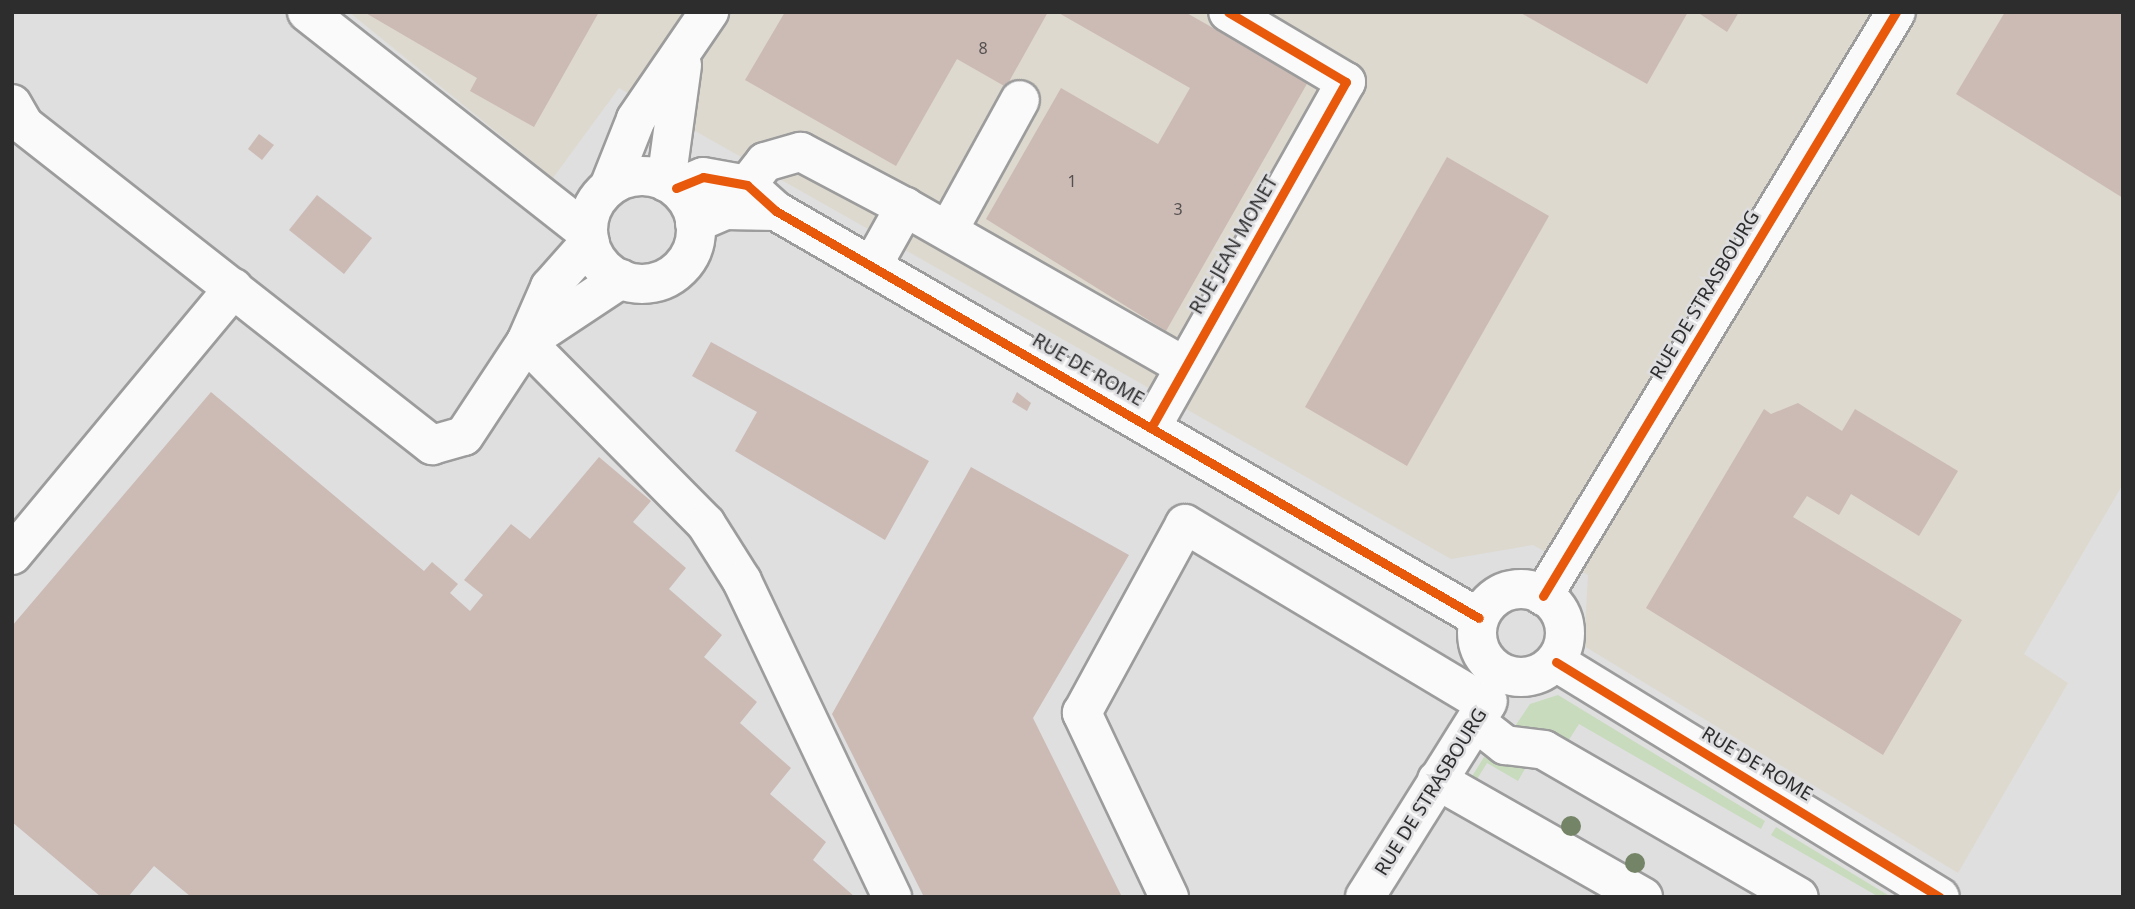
<!DOCTYPE html>
<style>
body{margin:0}
#map{position:relative;width:2135px;height:909px;overflow:hidden;background:#dfdfe0;font-family:"Noto Sans",sans-serif}
div>[style]{position:absolute}
.industrial>*{inset:0;background:#ddd9ce}
.green>*{inset:0;background:#c8dbbd}
.building>*{inset:0;background:#ccbbb5}
.roads{filter:drop-shadow(2px 0 #9c9c9d) drop-shadow(-2px 0 #9c9c9d) drop-shadow(0 2px #9c9c9d) drop-shadow(0 -2px #9c9c9d)}
.minor>*{height:38px;margin:-19px;padding:0 19px;transform-origin:19px;border-radius:19px;background:#fafafa}
.minor>.ring{margin:-19px;padding:0;box-sizing:content-box;background:none;border:38px solid #fafafa;border-radius:50%}
.cycleway>*{height:9px;margin:-4.5px;padding:0 4.5px;transform-origin:4.5px;border-radius:4.5px;background:#e8590c}
.trees>*{width:20px;height:20px;margin:-10px;border-radius:50%;background:#748466}
span{translate:-50% -50%;white-space:nowrap;text-align:center;line-height:1.15;-webkit-text-stroke:5px #dedee1;paint-order:stroke}
.number-label{font-size:16px;color:#555050}
.number-label span{-webkit-text-stroke-width:0}
.street-label{font-size:19px;color:#2d2d2e}
.frame{position:absolute;inset:0;border:14px solid #2d2d2e;pointer-events:none}
</style>
<div id="map">
<div class="industrial">
<div style="clip-path:polygon(349px 12px,2123px 12px,2123px 484px,2024px 654px,2068px 683px,1958px 873px,1584px 646px,1588px 575px,1533px 545px,1451px 559px,619px 88px,553px 178px)"></div>
</div>
<div class="green">
<div style="clip-path:polygon(1558px 695px,1765px 821px,1761px 829px,1579px 724px,1565px 746px,1513px 729px,1530px 704px)"></div>
<div style="clip-path:polygon(1484px 757px,1497px 762px,1530px 760px,1518px 781px,1487px 763px,1474px 784px,1471px 778px)"></div>
<div style="clip-path:polygon(1776px 827px,1891px 897px,1879px 897px,1771px 835px)"></div>
</div>
<div class="building">
<div style="clip-path:polygon(364px 12px,599px 12px,534px 127px,470px 91px,477px 78px)"></div>
<div style="clip-path:polygon(785px 12px,1048px 12px,1006px 87px,957px 59px,896px 166px,745px 80px)"></div>
<div style="clip-path:polygon(1057px 12px,1185px 12px,1308px 82px,1166px 331px,986px 219px,1061px 88px,1158px 144px,1190px 88px)"></div>
<div style="clip-path:polygon(1519px 12px,1688px 12px,1647px 84px)"></div>
<div style="clip-path:polygon(1697px 12px,1739px 12px,1727px 32px)"></div>
<div style="clip-path:polygon(2005px 12px,2123px 12px,2123px 198px,1956px 94px)"></div>
<div style="clip-path:polygon(259px 134px,274px 145px,262px 160px,248px 149px)"></div>
<div style="clip-path:polygon(1447px 157px,1549px 216px,1407px 466px,1305px 407px)"></div>
<div style="clip-path:polygon(317px 195px,372px 238px,344px 274px,289px 230px)"></div>
<div style="clip-path:polygon(711px 342px,929px 461px,885px 540px,735px 451px,757px 412px,692px 376px)"></div>
<div style="clip-path:polygon(211px 392px,424px 571px,432px 562px,458px 584px,450px 593px,470px 611px,483px 595px,464px 580px,511px 524px,530px 539px,599px 457px,651px 501px,633px 522px,686px 568px,669px 589px,722px 635px,704px 657px,757px 702px,740px 723px,791px 768px,770px 794px,826px 842px,813px 860px,855px 897px,191px 897px,154px 866px,128px 897px,101px 897px,12px 822px,12px 626px)"></div>
<div style="clip-path:polygon(1017px 392px,1031px 403px,1027px 411px,1012px 402px)"></div>
<div style="clip-path:polygon(1798px 403px,1842px 431px,1855px 409px,1958px 471px,1919px 536px,1851px 494px,1839px 515px,1807px 496px,1793px 517px,1962px 620px,1883px 755px,1646px 608px,1764px 409px,1771px 414px)"></div>
<div style="clip-path:polygon(971px 467px,1129px 555px,1033px 718px,1122px 897px,924px 897px,832px 714px)"></div>
</div>
<div class="roads">
<div class="minor">
<div style="left:307px;top:12px;width:357px;rotate:38.2deg"></div>
<div style="left:12px;top:104px;width:24px;rotate:60deg"></div>
<div style="left:24px;top:125px;width:519px;rotate:38.11deg"></div>
<div style="left:432px;top:445px;width:33px;rotate:-16deg"></div>
<div style="left:464px;top:436px;width:113px;rotate:-56.6deg"></div>
<div style="left:526px;top:342px;width:60px;rotate:-66.4deg"></div>
<div style="left:550px;top:287px;width:60px;rotate:-48.4deg"></div>
<div class="ring" style="left:588px;top:176px;width:70px;height:70px"></div>
<div style="left:666px;top:182px;width:118px;rotate:-82.2deg"></div>
<div style="left:747px;top:185px;width:29px;rotate:-52deg"></div>
<div style="left:765px;top:162px;width:37px;rotate:-16deg"></div>
<div style="left:801px;top:152px;width:118px;rotate:27.9deg"></div>
<div style="left:609px;top:187px;width:73px;rotate:-68.3deg"></div>
<div style="left:636px;top:119px;width:130px;rotate:-55.7deg"></div>
<div style="left:676px;top:188px;width:29px;rotate:-22deg"></div>
<div style="left:703px;top:177px;width:45px;rotate:10.3deg"></div>
<div style="left:747px;top:185px;width:39px;rotate:42deg"></div>
<div style="left:776px;top:211px;width:812px;rotate:30.07deg"></div>
<div style="left:695px;top:223px;width:33px;rotate:-23deg"></div>
<div style="left:725px;top:210px;width:51px;rotate:1.1deg"></div>
<div style="left:949px;top:229px;width:147px;rotate:-61.2deg"></div>
<div style="left:872px;top:266px;width:68px;rotate:-60.8deg"></div>
<div style="left:905px;top:207px;width:322px;rotate:29.7deg"></div>
<div style="left:526px;top:342px;width:256px;rotate:45.3deg"></div>
<div style="left:706px;top:524px;width:67px;rotate:57.7deg"></div>
<div style="left:742px;top:581px;width:350px;rotate:64.6deg"></div>
<div style="left:526px;top:342px;width:114px;rotate:-33.6deg"></div>
<div style="left:1152px;top:426px;width:395px;rotate:-60.6deg"></div>
<div style="left:1346px;top:82px;width:137px;rotate:-149.3deg"></div>
<div style="left:12px;top:555px;width:347px;rotate:-50.3deg"></div>
<div class="ring" style="left:1477px;top:589px;width:50px;height:50px"></div>
<div style="left:1543px;top:596px;width:682px;rotate:-58.85deg"></div>
<div style="left:1556px;top:662px;width:450px;rotate:31.5deg"></div>
<div style="left:1477px;top:723px;width:36px;rotate:38deg"></div>
<div style="left:1505px;top:745px;width:39px;rotate:7deg"></div>
<div style="left:1544px;top:750px;width:294px;rotate:30deg"></div>
<div style="left:1437px;top:780px;width:237px;rotate:29.6deg"></div>
<div style="left:1169px;top:897px;width:204px;rotate:-115.3deg"></div>
<div style="left:1082px;top:713px;width:215px;rotate:-61.4deg"></div>
<div style="left:1185px;top:524px;width:351px;rotate:30.9deg"></div>
<div style="left:1365px;top:897px;width:231px;rotate:-57.9deg"></div>
</div>
</div>
<div class="cycleway">
<div style="left:676px;top:188px;width:29px;rotate:-22deg"></div>
<div style="left:703px;top:177px;width:45px;rotate:10.3deg"></div>
<div style="left:747px;top:185px;width:39px;rotate:42deg"></div>
<div style="left:776px;top:211px;width:812px;rotate:30.07deg"></div>
<div style="left:1152px;top:426px;width:395px;rotate:-60.6deg"></div>
<div style="left:1346px;top:82px;width:137px;rotate:-149.3deg"></div>
<div style="left:1543px;top:596px;width:682px;rotate:-58.85deg"></div>
<div style="left:1556px;top:662px;width:450px;rotate:31.5deg"></div>
</div>
<div class="trees">
<div style="left:1571px;top:826px"></div>
<div style="left:1635px;top:863px"></div>
</div>
<div class="number-label">
<span style="left:983px;top:48px">8</span>
<span style="left:1072px;top:181px">1</span>
<span style="left:1178px;top:209px">3</span>
</div>
<div class="street-label">
<span style="left:1234px;top:245px;rotate:-60deg">RUE JEAN MONET</span>
<span style="left:1705px;top:295px;rotate:-59deg">RUE DE STRASBOURG</span>
<span style="left:1088px;top:370px;rotate:30deg">RUE DE ROME</span>
<span style="left:1757px;top:764px;rotate:31deg">RUE DE ROME</span>
<span style="left:1431px;top:792px;rotate:-58deg">RUE DE STRASBOURG</span>
</div>
<div class="frame"></div>
</div>
